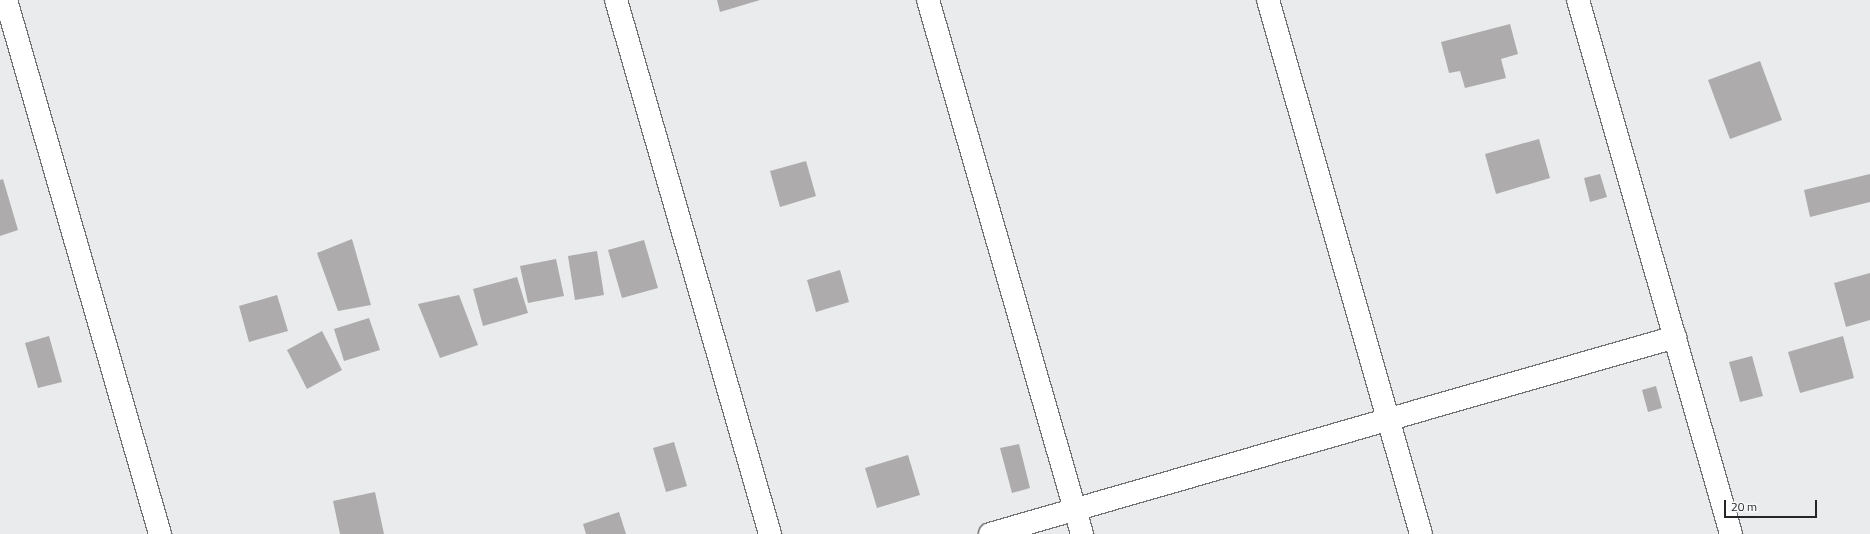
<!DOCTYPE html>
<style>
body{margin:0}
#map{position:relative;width:1870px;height:534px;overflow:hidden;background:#e9ebed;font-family:"Titillium Web",sans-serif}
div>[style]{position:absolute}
.building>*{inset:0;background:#adabac}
.roads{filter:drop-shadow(1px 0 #707273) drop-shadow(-1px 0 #707273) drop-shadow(0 1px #707273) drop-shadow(0 -1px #707273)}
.minor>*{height:22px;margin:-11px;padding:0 11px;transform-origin:11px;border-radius:11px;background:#fff}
span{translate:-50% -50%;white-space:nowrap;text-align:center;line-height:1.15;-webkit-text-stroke:4px #f7f8fa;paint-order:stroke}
.scale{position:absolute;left:1724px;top:500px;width:93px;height:18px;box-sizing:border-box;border:2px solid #262627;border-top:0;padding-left:5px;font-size:12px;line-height:14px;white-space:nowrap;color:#262627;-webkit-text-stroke:3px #f7f8fa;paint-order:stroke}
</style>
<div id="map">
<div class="building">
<div style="clip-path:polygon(717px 0,760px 0,720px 12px)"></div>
<div style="clip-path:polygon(1510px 24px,1518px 54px,1501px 59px,1506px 78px,1465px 88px,1460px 71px,1449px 73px,1441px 42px)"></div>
<div style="clip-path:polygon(1760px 61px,1782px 120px,1730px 139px,1708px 80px)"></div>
<div style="clip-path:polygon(1539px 139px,1550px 178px,1496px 194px,1485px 154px)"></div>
<div style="clip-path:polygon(806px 161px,816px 196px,780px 207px,770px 171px)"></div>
<div style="clip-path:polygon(1600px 174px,1607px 197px,1590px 202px,1584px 178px)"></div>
<div style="clip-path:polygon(1870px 174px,1870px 202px,1810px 217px,1804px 190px)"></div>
<div style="clip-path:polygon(3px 179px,18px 230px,0 236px,0 180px)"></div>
<div style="clip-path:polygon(352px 239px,371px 305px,338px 311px,317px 253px)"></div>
<div style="clip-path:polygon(644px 240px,658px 288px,622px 298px,608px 250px)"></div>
<div style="clip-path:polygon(597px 251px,604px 295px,575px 300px,568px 256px)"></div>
<div style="clip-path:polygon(556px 259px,564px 296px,528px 303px,520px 266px)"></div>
<div style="clip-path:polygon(840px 270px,849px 302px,816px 312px,807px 280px)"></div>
<div style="clip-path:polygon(1870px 273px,1870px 320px,1846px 327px,1834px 283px)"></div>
<div style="clip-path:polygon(517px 277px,528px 313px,483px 326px,473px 289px)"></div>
<div style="clip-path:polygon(277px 295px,288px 331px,249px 342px,239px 306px)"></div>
<div style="clip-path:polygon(459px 295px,478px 345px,440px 358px,418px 304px)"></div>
<div style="clip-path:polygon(369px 318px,380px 350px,344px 361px,334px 329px)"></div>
<div style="clip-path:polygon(322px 331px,342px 370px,307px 389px,287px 350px)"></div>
<div style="clip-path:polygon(49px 336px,62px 382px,38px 388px,25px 343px)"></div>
<div style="clip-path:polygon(1843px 336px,1854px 378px,1800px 393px,1788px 352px)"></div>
<div style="clip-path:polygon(1752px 356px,1763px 396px,1740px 402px,1729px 362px)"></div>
<div style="clip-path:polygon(1656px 386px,1662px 408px,1648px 412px,1642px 390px)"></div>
<div style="clip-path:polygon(674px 442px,687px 486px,666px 492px,653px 448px)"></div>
<div style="clip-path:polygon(1019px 444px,1030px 488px,1012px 493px,1000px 448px)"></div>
<div style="clip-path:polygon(908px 455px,920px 495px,877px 508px,865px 468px)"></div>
<div style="clip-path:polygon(375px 492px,384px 534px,340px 534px,333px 501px)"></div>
<div style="clip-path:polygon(619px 512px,626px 534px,586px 534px,583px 524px)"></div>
</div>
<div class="roads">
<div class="minor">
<div style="left:6px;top:0;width:556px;rotate:73.91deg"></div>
<div style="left:616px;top:0;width:556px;rotate:73.91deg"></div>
<div style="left:928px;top:0;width:556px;rotate:73.91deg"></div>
<div style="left:1268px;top:0;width:555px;rotate:74.01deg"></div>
<div style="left:1578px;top:0;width:555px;rotate:74.01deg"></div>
<div style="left:990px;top:534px;width:713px;rotate:-16.04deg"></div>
</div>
</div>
<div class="scale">20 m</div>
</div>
